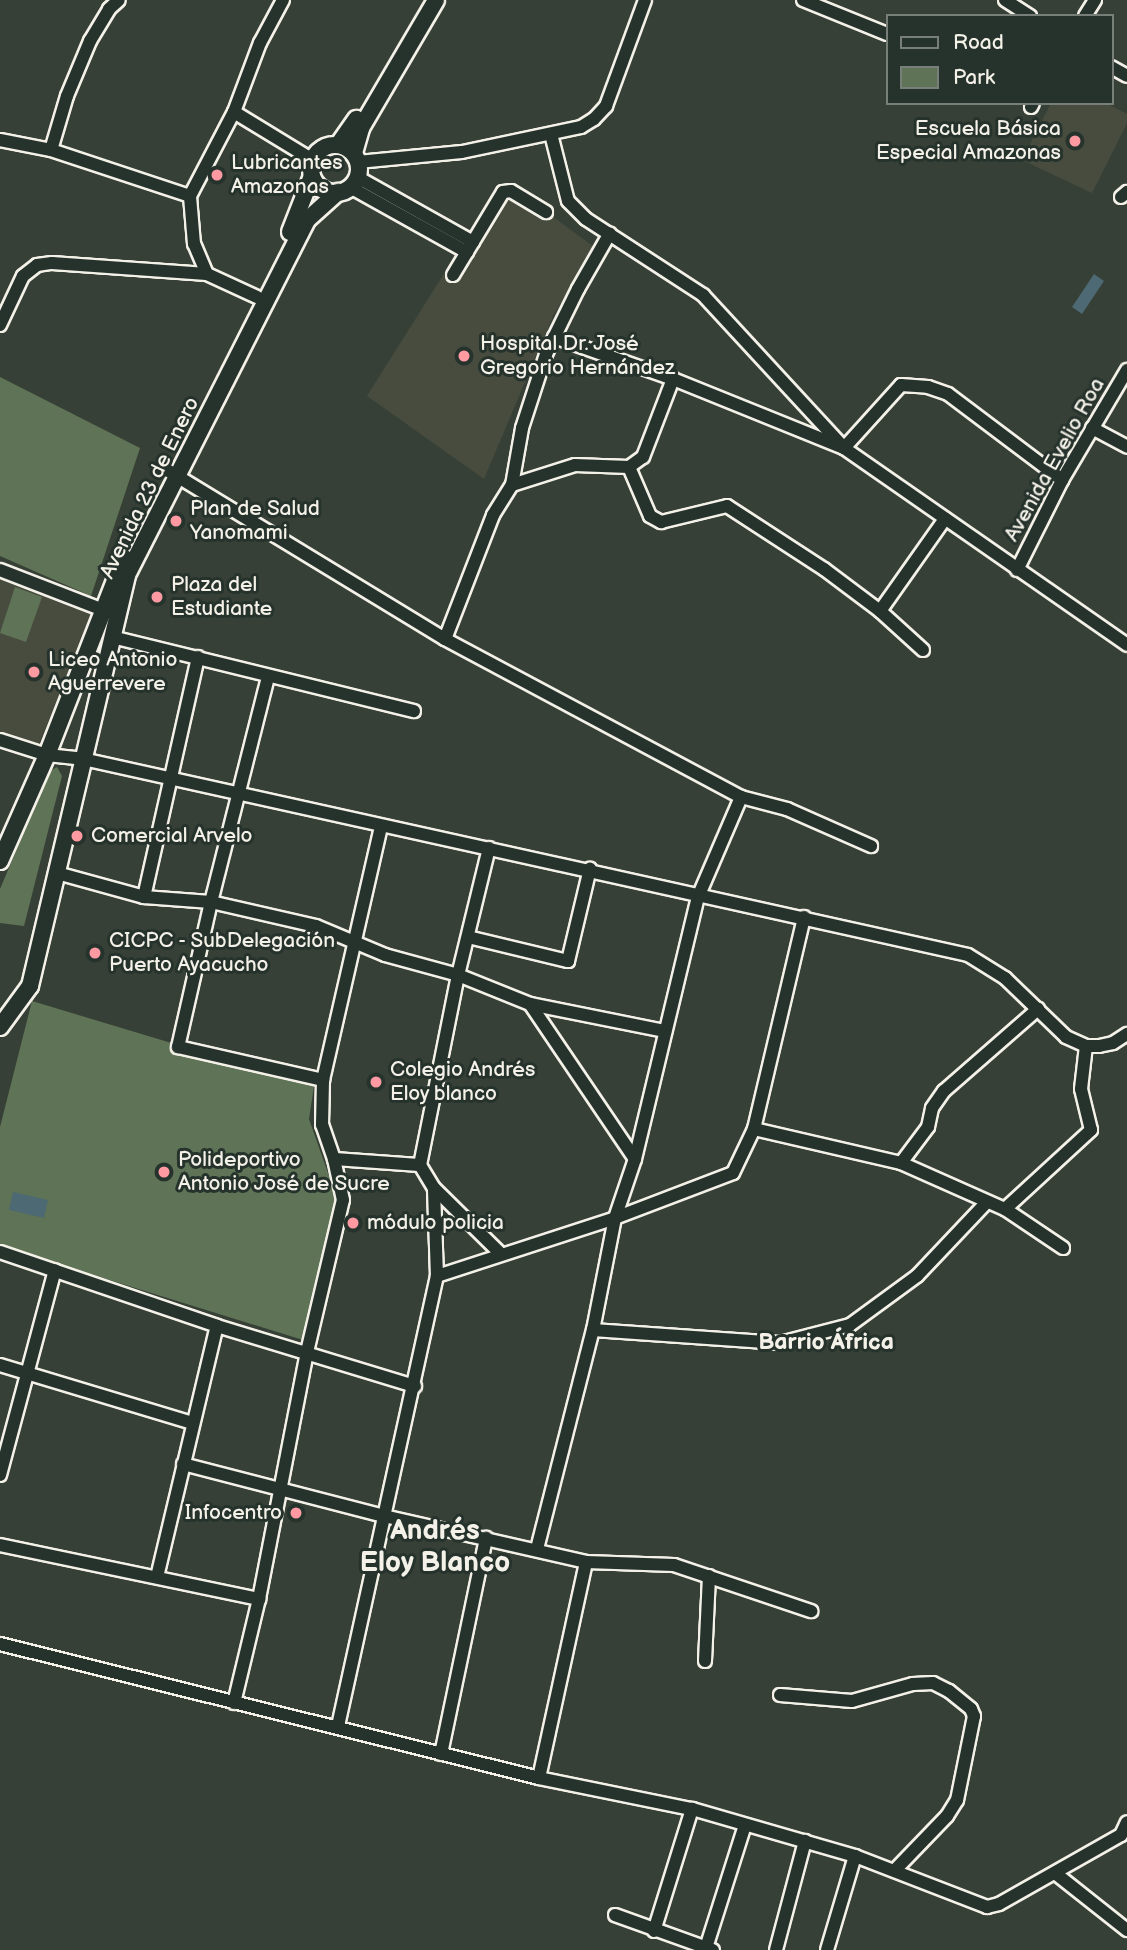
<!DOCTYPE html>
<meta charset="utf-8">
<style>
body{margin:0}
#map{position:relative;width:1127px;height:1950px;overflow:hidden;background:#374036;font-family:"Balsamiq Sans",sans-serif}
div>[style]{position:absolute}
.built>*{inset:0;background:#474c3f}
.green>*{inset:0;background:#5f7356}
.water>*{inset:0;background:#4d6973}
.roads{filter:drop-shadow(2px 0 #f4f1e8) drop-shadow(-2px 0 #f4f1e8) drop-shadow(0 2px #f4f1e8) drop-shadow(0 -2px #f4f1e8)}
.minor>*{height:12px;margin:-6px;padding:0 6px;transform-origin:6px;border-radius:6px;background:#26332d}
.major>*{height:16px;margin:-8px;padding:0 8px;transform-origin:8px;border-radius:8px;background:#26332d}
.major>.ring{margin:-8px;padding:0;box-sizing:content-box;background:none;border:16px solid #26332d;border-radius:50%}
.dots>*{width:19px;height:19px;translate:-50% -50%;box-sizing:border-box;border:4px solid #26332d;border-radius:50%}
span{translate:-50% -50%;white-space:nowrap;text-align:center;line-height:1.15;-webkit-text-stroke:6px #26332d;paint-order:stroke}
.poi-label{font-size:21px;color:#f4f1e8}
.right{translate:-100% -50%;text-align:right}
.left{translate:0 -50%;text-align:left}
.street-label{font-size:21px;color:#f4f1e8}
.neighbourhood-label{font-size:23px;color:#f4f1e8;font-weight:700}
.district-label{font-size:28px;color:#f4f1e8;font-weight:700}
.legend{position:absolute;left:886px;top:14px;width:228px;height:91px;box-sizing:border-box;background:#26332d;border:2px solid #787f78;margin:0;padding:9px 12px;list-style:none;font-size:21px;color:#f4f1e8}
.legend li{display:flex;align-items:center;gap:14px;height:35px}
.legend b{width:35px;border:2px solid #787f78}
</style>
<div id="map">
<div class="built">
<div style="clip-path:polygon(1051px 103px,1106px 103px,1127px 114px,1127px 123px,1092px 193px,1022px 160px)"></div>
<div style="clip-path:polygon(514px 188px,594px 247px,553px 316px,484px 479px,367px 396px,496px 191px)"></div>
<div style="clip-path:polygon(0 576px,93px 612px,38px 746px,0 732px)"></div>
</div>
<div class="green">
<div style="clip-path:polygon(0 377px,140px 448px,91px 596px,0 556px)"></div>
<div style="clip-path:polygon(15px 587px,42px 597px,26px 642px,0 633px)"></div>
<div style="clip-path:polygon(57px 767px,62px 776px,24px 926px,0 923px,0 889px,50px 771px)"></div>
<div style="clip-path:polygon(32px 1001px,314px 1086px,309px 1119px,335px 1193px,330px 1234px,303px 1340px,0 1246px,0 1127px)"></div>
</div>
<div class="water">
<div style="clip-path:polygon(1094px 274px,1104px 281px,1082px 314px,1072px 307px)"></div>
<div style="clip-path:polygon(13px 1192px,48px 1200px,44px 1218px,9px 1210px)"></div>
</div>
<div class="roads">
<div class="minor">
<div style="left:803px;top:0;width:91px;rotate:22deg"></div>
<div style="left:1005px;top:0;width:30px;rotate:33deg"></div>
<div style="left:1085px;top:16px;width:19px;rotate:-58deg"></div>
<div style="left:1111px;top:67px;width:18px;rotate:29deg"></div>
<div style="left:1031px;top:107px;width:4px;rotate:-63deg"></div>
<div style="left:234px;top:112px;width:92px;rotate:31.3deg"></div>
<div style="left:551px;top:134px;width:69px;rotate:75.8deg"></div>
<div style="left:568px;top:201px;width:25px;rotate:45deg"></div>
<div style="left:586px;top:219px;width:140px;rotate:33deg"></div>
<div style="left:703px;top:295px;width:208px;rotate:47.3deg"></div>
<div style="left:844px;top:448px;width:345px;rotate:34.8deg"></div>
<div style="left:0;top:140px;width:52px;rotate:11.1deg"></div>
<div style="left:51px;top:150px;width:146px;rotate:18.3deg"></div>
<div style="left:51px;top:150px;width:56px;rotate:-73.5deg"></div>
<div style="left:67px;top:96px;width:60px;rotate:-67.3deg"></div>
<div style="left:90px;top:41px;width:37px;rotate:-59deg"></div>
<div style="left:109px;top:9px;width:13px;rotate:-42deg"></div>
<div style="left:358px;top:162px;width:104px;rotate:-5.5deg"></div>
<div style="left:462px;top:152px;width:122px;rotate:-11.9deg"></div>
<div style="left:581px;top:127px;width:15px;rotate:-32deg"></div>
<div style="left:594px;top:119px;width:18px;rotate:-47deg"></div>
<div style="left:606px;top:106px;width:113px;rotate:-69.8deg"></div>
<div style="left:357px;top:177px;width:133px;rotate:29.3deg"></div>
<div style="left:350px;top:187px;width:134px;rotate:29.1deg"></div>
<div style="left:1121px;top:197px;width:8px;rotate:-40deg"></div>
<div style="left:207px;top:274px;width:33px;rotate:-113deg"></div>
<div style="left:194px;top:244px;width:48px;rotate:-94.8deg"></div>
<div style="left:190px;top:196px;width:95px;rotate:-62.4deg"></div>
<div style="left:234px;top:112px;width:74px;rotate:-69.4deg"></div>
<div style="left:260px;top:43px;width:49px;rotate:-61.9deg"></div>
<div style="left:453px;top:275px;width:97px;rotate:-58.9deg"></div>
<div style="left:503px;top:192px;width:8px;rotate:-7deg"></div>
<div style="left:511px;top:191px;width:41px;rotate:31deg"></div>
<div style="left:0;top:325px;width:54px;rotate:-64.9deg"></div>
<div style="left:23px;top:276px;width:18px;rotate:-38deg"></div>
<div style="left:37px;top:265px;width:15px;rotate:-8deg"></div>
<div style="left:52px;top:263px;width:155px;rotate:4.1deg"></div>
<div style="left:207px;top:274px;width:55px;rotate:24.7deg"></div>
<div style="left:554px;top:337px;width:126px;rotate:19.4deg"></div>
<div style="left:673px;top:379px;width:184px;rotate:22deg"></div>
<div style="left:844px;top:448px;width:85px;rotate:-47.9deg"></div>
<div style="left:901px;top:385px;width:27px;rotate:4deg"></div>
<div style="left:928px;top:387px;width:21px;rotate:19deg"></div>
<div style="left:948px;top:394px;width:143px;rotate:37deg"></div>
<div style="left:1092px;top:428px;width:40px;rotate:28deg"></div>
<div style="left:629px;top:467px;width:53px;rotate:66.8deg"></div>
<div style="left:650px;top:516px;width:13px;rotate:29deg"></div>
<div style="left:661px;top:522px;width:68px;rotate:-13.6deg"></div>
<div style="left:727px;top:506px;width:116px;rotate:33deg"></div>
<div style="left:824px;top:569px;width:70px;rotate:36.9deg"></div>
<div style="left:880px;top:611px;width:58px;rotate:42.2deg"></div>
<div style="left:167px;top:470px;width:325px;rotate:31.3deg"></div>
<div style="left:445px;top:639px;width:336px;rotate:28.1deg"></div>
<div style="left:741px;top:797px;width:48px;rotate:14.6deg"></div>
<div style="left:787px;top:809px;width:92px;rotate:23.8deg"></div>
<div style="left:512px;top:485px;width:66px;rotate:-17.6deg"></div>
<div style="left:575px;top:465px;width:54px;rotate:2.1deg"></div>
<div style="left:629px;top:467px;width:17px;rotate:-36deg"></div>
<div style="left:643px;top:457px;width:84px;rotate:-69deg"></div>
<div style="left:0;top:570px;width:119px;rotate:21.2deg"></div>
<div style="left:1017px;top:570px;width:101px;rotate:-63.4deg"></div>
<div style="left:1062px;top:480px;width:128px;rotate:-59.4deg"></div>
<div style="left:880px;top:611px;width:113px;rotate:-54.8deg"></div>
<div style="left:112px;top:637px;width:311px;rotate:13.8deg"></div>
<div style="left:445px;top:639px;width:133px;rotate:-68.8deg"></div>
<div style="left:493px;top:515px;width:36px;rotate:-58deg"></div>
<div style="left:512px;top:485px;width:58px;rotate:-80deg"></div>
<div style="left:522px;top:428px;width:78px;rotate:-72deg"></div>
<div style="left:546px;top:354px;width:72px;rotate:-63.8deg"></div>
<div style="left:578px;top:289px;width:64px;rotate:-60.3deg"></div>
<div style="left:268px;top:677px;width:232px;rotate:104.2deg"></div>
<div style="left:211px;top:902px;width:149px;rotate:102.8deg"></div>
<div style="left:178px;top:1047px;width:149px;rotate:12.8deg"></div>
<div style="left:0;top:740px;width:49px;rotate:17.7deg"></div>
<div style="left:47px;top:755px;width:36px;rotate:6deg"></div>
<div style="left:83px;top:759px;width:906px;rotate:12.49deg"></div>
<div style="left:968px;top:955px;width:44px;rotate:31.9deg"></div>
<div style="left:1005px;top:978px;width:85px;rotate:44deg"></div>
<div style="left:1066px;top:1037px;width:22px;rotate:24deg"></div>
<div style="left:1086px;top:1046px;width:13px"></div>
<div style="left:1099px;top:1046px;width:14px;rotate:-12deg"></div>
<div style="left:1113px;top:1043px;width:17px;rotate:-33deg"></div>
<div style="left:489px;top:848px;width:131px;rotate:103.7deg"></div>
<div style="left:458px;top:975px;width:194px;rotate:101.3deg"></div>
<div style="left:420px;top:1165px;width:27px;rotate:59deg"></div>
<div style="left:434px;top:1188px;width:93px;rotate:44.6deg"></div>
<div style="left:57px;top:873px;width:90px;rotate:15.4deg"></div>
<div style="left:144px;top:897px;width:67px;rotate:4.3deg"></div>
<div style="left:211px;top:902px;width:108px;rotate:12.9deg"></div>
<div style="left:316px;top:926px;width:75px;rotate:22.8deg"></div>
<div style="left:385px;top:955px;width:76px;rotate:15.3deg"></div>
<div style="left:458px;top:975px;width:78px;rotate:21.9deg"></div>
<div style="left:530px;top:1004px;width:138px;rotate:11.3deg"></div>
<div style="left:144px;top:897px;width:246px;rotate:-77.3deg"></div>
<div style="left:468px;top:937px;width:103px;rotate:13.5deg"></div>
<div style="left:568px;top:961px;width:95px;rotate:-76.6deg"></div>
<div style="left:530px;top:1004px;width:187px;rotate:55.9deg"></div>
<div style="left:754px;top:1129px;width:151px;rotate:13deg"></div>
<div style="left:901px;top:1163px;width:114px;rotate:23.9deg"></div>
<div style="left:1005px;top:1209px;width:70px;rotate:33.9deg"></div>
<div style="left:334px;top:1159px;width:86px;rotate:4deg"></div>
<div style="left:901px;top:1163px;width:45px;rotate:-53.1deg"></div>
<div style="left:928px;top:1127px;width:19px;rotate:-78deg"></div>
<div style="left:932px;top:1108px;width:21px;rotate:-55deg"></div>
<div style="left:944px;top:1091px;width:125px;rotate:-41.1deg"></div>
<div style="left:1005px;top:1209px;width:117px;rotate:-42.6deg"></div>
<div style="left:1091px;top:1130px;width:42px;rotate:-103.7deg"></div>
<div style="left:1081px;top:1089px;width:43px;rotate:-83.4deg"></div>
<div style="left:0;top:1252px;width:229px;rotate:18.8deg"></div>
<div style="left:217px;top:1326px;width:207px;rotate:16.9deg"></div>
<div style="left:437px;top:1276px;width:187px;rotate:-18deg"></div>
<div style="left:615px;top:1218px;width:126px;rotate:-20.9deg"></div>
<div style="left:733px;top:1173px;width:49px;rotate:-64.5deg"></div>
<div style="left:754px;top:1129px;width:218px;rotate:-76.7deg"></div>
<div style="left:593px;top:1330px;width:187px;rotate:4deg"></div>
<div style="left:780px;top:1343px;width:72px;rotate:-14.4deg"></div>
<div style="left:850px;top:1325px;width:83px;rotate:-36.2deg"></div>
<div style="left:917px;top:1276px;width:100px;rotate:-46.6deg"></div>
<div style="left:0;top:1365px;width:201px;rotate:16.8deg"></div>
<div style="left:183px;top:1464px;width:208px;rotate:14.5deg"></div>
<div style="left:384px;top:1516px;width:207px;rotate:12.8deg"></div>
<div style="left:586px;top:1562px;width:88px;rotate:2deg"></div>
<div style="left:674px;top:1565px;width:145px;rotate:18.6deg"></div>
<div style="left:0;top:1475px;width:212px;rotate:-75deg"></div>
<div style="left:0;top:1545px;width:265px;rotate:11.8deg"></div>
<div style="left:537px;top:1549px;width:226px;rotate:-75.7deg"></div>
<div style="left:593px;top:1330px;width:114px;rotate:-78.9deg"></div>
<div style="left:615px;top:1218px;width:62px;rotate:-71.3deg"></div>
<div style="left:635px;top:1159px;width:269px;rotate:-76.5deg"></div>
<div style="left:698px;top:897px;width:109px;rotate:-66.7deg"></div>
<div style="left:157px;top:1577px;width:258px;rotate:-76.6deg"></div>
<div style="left:0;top:1644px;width:555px;rotate:13.96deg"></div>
<div style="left:539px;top:1778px;width:156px;rotate:11.5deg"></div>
<div style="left:692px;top:1809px;width:170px;rotate:16.1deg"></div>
<div style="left:855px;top:1856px;width:142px;rotate:21.1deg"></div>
<div style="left:987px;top:1907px;width:12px;rotate:-14deg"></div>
<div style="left:999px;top:1904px;width:140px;rotate:-29.5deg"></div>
<div style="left:1121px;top:1835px;width:14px;rotate:-65deg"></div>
<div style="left:705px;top:1661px;width:85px;rotate:-87.3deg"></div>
<div style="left:780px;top:1695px;width:72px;rotate:4.8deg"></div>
<div style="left:852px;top:1701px;width:63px;rotate:-15.6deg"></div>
<div style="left:913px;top:1684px;width:20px;rotate:-3deg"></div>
<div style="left:933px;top:1683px;width:18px;rotate:27deg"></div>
<div style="left:949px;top:1691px;width:28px;rotate:39deg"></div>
<div style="left:971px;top:1709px;width:8px;rotate:67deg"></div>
<div style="left:974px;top:1716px;width:86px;rotate:101.4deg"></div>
<div style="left:957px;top:1800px;width:19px;rotate:122deg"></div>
<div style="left:947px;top:1816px;width:76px;rotate:133.9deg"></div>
<div style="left:234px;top:1703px;width:107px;rotate:-76.5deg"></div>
<div style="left:259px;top:1599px;width:252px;rotate:-79deg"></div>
<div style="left:307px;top:1352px;width:156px;rotate:-76.7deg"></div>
<div style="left:343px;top:1200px;width:42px;rotate:-102.4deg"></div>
<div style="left:334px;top:1159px;width:36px;rotate:-109deg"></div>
<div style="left:322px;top:1125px;width:45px;rotate:-88.7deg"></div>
<div style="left:323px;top:1080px;width:260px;rotate:-77.1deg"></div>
<div style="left:338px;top:1726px;width:461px;rotate:-77.6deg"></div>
<div style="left:437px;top:1276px;width:88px;rotate:-92deg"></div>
<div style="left:441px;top:1754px;width:221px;rotate:-78.2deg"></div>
<div style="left:539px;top:1778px;width:221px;rotate:-77.7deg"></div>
<div style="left:1055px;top:1873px;width:92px;rotate:38.4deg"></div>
<div style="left:615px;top:1915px;width:104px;rotate:19.7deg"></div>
<div style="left:654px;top:1931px;width:128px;rotate:-72.7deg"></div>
<div style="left:706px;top:1948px;width:129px;rotate:-72.4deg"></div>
<div style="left:776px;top:1950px;width:113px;rotate:-75.1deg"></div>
<div style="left:827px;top:1950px;width:98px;rotate:-73.4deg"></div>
</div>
<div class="major">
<div style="left:338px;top:145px;width:32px;rotate:-55deg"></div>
<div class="ring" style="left:311px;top:145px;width:32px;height:32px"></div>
<div style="left:354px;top:153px;width:26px;rotate:-74deg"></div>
<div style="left:361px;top:128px;width:148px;rotate:-59.6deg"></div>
<div style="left:290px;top:232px;width:60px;rotate:-68.6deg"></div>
<div style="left:0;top:861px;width:116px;rotate:-66.1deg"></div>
<div style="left:47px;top:755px;width:212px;rotate:-68.7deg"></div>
<div style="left:0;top:1027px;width:51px;rotate:-53.8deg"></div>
<div style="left:30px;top:986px;width:422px;rotate:-76.7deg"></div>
<div style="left:127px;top:575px;width:398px;rotate:-63.1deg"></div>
<div style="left:307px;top:220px;width:42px;rotate:-42.1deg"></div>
</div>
</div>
<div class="dots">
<div style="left:1075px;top:141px;background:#ff9aa2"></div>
<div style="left:217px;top:175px;background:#ff9aa2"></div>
<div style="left:464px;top:356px;background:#ff9aa2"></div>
<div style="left:176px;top:521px;background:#ff9aa2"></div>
<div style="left:157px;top:597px;background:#ff9aa2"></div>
<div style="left:34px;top:672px;background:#ff9aa2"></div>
<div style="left:77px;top:836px;background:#ff9aa2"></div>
<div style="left:95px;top:953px;background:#ff9aa2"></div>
<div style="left:376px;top:1082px;background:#ff9aa2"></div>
<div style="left:164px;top:1172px;background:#ff9aa2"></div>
<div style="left:353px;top:1223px;background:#ff9aa2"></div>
<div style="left:296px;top:1513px;background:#ff9aa2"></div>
</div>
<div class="poi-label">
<span class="right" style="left:1061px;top:141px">Escuela Básica<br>Especial Amazonas</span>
<span class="left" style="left:231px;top:175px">Lubricantes<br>Amazonas</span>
<span class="left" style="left:480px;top:356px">Hospital Dr. José<br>Gregorio Hernández</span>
<span class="left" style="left:190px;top:521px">Plan de Salud<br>Yanomami</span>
<span class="left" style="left:171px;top:597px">Plaza del<br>Estudiante</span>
<span class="left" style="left:48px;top:672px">Liceo Antonio<br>Aguerrevere</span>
<span class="left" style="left:91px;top:836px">Comercial Arvelo</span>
<span class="left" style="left:109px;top:953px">CICPC - SubDelegación<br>Puerto Ayacucho</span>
<span class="left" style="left:390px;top:1082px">Colegio Andrés<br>Eloy blanco</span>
<span class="left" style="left:178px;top:1172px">Polideportivo<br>Antonio José de Sucre</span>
<span class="left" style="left:367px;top:1223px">módulo policia</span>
<span class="right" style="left:282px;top:1513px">Infocentro</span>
</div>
<div class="street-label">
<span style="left:1055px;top:460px;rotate:-61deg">Avenida Evelio Roa</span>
<span style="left:150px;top:488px;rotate:-64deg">Avenida 23 de Enero</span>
</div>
<div class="neighbourhood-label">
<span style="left:826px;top:1342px">Barrio África</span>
</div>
<div class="district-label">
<span style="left:435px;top:1547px">Andrés<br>Eloy Blanco</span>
</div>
<ul class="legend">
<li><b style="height:9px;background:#26332d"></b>Road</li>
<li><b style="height:19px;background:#5f7356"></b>Park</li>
</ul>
</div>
